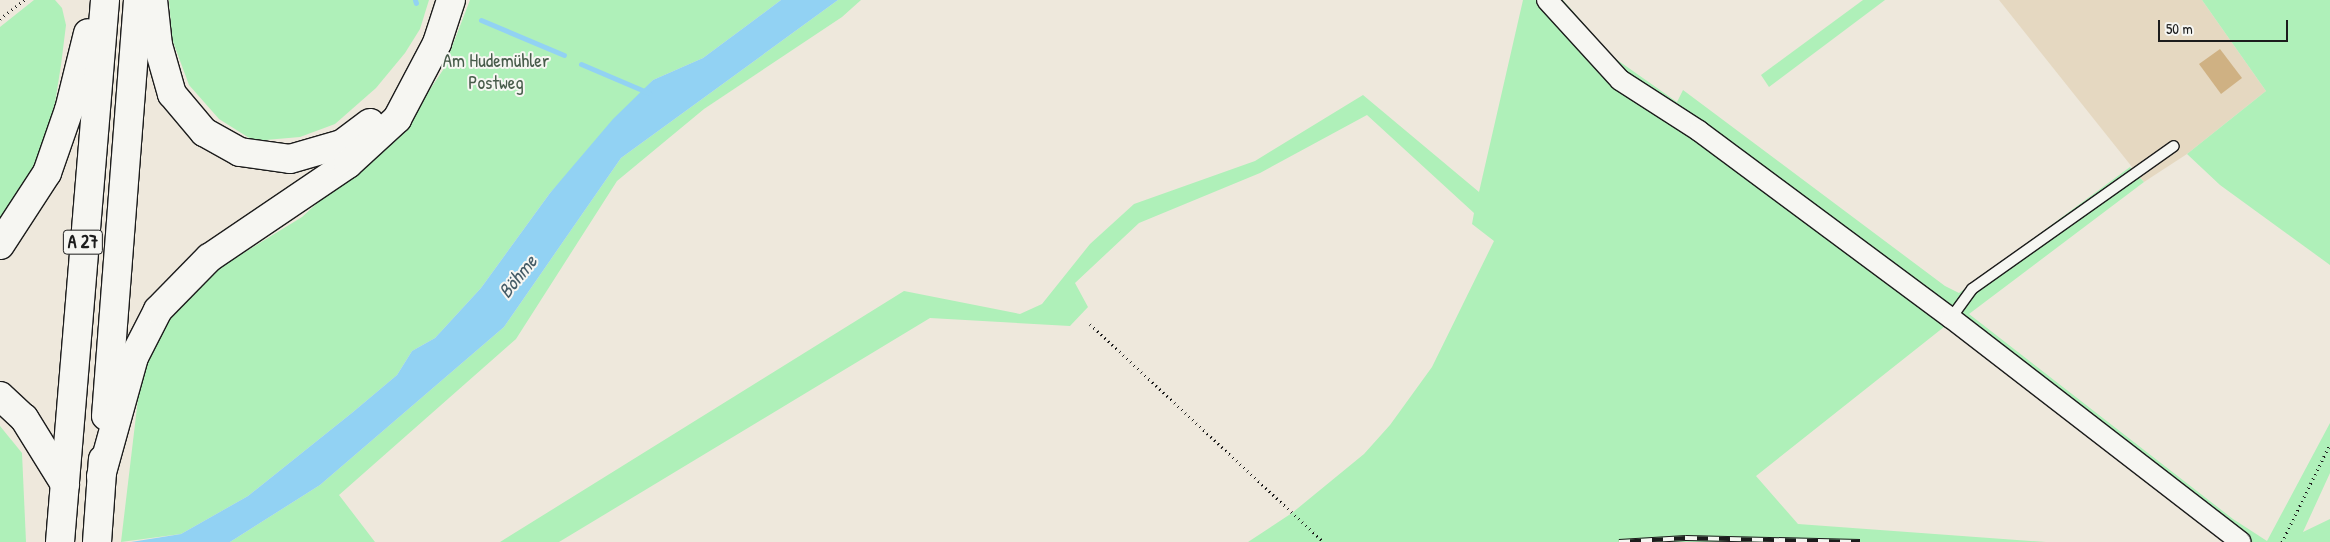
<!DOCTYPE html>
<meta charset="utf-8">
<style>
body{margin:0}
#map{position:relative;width:2330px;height:542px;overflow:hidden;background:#eee8dc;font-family:"Patrick Hand",sans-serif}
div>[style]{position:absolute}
.built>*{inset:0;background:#e5d8c1}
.green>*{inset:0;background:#aff0b9}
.water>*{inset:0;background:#92d2f3}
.stream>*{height:5px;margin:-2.5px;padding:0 2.5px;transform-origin:2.5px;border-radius:2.5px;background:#92d2f3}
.building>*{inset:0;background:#cfb183}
.path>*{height:3px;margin-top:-1.5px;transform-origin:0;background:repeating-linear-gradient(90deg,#1c1c1c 0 1px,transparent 0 5px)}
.roads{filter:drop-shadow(1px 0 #1c1c1c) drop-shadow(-1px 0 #1c1c1c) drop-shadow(0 1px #1c1c1c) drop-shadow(0 -1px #1c1c1c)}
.lane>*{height:10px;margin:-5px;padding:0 5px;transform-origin:5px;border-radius:5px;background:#f6f6f2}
.street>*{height:20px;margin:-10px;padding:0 10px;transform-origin:10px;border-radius:10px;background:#f6f6f2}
.highway>*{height:28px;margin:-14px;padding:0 14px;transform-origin:14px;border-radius:14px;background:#f6f6f2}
.rail>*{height:5.5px;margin-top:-2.75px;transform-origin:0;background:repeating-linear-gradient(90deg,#f6f6f2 0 11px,#1c1c1c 0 22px);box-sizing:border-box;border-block:1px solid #1c1c1c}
span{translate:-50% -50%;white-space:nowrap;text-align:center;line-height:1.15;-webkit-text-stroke:4px #f6f6f2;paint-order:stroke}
.shield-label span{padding:1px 4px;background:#f6f6f2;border:1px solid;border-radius:4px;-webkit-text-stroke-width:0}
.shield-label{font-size:18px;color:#1c1c1c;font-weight:700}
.park-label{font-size:19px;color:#485c4b}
.water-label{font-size:20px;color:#455c67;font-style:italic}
.scale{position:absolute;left:2158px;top:20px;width:130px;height:22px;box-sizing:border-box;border:2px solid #1c1c1c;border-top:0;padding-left:6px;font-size:15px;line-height:18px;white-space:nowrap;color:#1c1c1c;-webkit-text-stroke:4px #f6f6f2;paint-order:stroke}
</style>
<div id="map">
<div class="built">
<div style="clip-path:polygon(1999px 0,2202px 0,2266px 91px,2187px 154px,2144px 182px)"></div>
</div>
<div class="green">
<div style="clip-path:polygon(34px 0,55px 0,62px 8px,66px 25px,61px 65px,55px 103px,40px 153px,19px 196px,0 220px,0 27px)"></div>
<div style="clip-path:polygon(169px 0,429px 0,420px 29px,405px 53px,376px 88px,335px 124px,300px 137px,254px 141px,219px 119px,189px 85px,172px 39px)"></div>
<div style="clip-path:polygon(470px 0,781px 0,703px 58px,653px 80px,550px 193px,481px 288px,435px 338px,412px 351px,397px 375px,353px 412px,248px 496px,181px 534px,121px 542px,140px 382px,159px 334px,198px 281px,302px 217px,412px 116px,443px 70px)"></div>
<div style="clip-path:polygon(838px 0,861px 0,842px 17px,704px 109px,617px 181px,516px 339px,339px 495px,375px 542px,230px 542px,320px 485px,504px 327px,621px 158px)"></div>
<div style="clip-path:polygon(1523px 0,1536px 0,1551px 17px,1559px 0,1563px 0,1613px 57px,1677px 102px,1683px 90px,1945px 286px,1959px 293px,2130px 167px,2144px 182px,1969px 314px,2233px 519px,2267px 541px,2330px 423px,2330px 473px,2303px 532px,2330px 519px,2330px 542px,2228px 542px,1949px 323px,1756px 476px,1798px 524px,2046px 542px,1248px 542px,1292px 513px,1364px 454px,1390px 425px,1432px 367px,1494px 241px,1472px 224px,1474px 213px,1367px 115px,1260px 173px,1139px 223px,1075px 283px,1088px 307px,1070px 326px,930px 318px,559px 542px,500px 542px,904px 291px,1020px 314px,1042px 304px,1090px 244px,1134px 204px,1255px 161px,1363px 95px,1479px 192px)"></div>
<div style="clip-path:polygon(1863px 0,1885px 0,1769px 87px,1761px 75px)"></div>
<div style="clip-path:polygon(2202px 0,2330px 0,2330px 265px,2220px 185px,2187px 154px,2266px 91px)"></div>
<div style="clip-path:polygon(0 426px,22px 453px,26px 542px,0 542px)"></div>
</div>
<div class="water">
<div style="clip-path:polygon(781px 0,838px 0,621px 158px,504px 327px,320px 485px,230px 542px,131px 542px,181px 534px,248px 496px,353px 412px,397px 375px,412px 351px,435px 338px,481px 288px,550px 193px,613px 119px,653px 80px,703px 58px)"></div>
</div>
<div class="stream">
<div style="left:415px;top:0;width:3px;rotate:72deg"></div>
<div style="left:481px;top:20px;width:90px;rotate:22.9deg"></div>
<div style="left:581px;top:64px;width:74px;rotate:23.1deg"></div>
</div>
<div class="building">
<div style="clip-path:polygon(2220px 49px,2242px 78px,2221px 94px,2199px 64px)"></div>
</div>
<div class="path">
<div style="left:0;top:19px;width:31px;rotate:-38deg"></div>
<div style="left:1090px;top:324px;width:320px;rotate:43deg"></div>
<div style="left:2282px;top:542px;width:109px;rotate:-63.9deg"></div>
</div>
<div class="roads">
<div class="lane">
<div style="left:1951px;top:318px;width:36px;rotate:-54deg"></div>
<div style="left:1972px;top:289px;width:247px;rotate:-35.3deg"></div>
</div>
<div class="street">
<div style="left:1547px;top:0;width:108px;rotate:47.6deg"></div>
<div style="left:1620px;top:80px;width:94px;rotate:32.8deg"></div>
<div style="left:1699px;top:131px;width:314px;rotate:36.6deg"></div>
<div style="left:1951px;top:318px;width:366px;rotate:37.7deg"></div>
</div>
<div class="highway">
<div style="left:153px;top:0;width:45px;rotate:83.7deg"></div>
<div style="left:158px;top:45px;width:51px;rotate:74.1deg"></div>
<div style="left:172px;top:94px;width:50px;rotate:49.9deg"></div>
<div style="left:204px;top:132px;width:41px;rotate:29.1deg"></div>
<div style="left:240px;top:152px;width:50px;rotate:8deg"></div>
<div style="left:290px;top:159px;width:54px;rotate:-16.1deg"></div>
<div style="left:342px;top:144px;width:35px;rotate:-37deg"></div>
<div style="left:0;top:245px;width:86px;rotate:-56.9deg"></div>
<div style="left:47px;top:173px;width:67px;rotate:-70.8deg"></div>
<div style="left:69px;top:110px;width:79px;rotate:-76.1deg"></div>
<div style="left:0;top:396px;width:33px;rotate:43deg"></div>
<div style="left:24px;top:418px;width:78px;rotate:58.2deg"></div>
<div style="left:106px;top:416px;width:417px;rotate:-85.6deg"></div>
<div style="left:101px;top:476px;width:123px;rotate:-74.5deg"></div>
<div style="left:134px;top:357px;width:53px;rotate:-62.9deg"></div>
<div style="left:158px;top:310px;width:73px;rotate:-45.6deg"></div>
<div style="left:209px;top:258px;width:168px;rotate:-34.1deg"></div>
<div style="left:348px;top:164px;width:67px;rotate:-42.6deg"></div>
<div style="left:397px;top:119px;width:86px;rotate:-62.2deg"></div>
<div style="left:437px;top:43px;width:45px;rotate:-72deg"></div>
<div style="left:60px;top:542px;width:544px;rotate:-85.25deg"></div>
<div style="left:97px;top:542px;width:83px;rotate:-85.9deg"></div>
</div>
</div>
<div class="rail">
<div style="left:1619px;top:542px;width:67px;rotate:-3.4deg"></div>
<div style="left:1686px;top:538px;width:174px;rotate:1.3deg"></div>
</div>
<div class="shield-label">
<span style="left:83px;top:242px">A 27</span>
</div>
<div class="park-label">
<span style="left:496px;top:72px">Am Hudemühler<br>Postweg</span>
</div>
<div class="water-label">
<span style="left:517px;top:276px;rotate:-51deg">Böhme</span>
</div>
<div class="scale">50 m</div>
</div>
